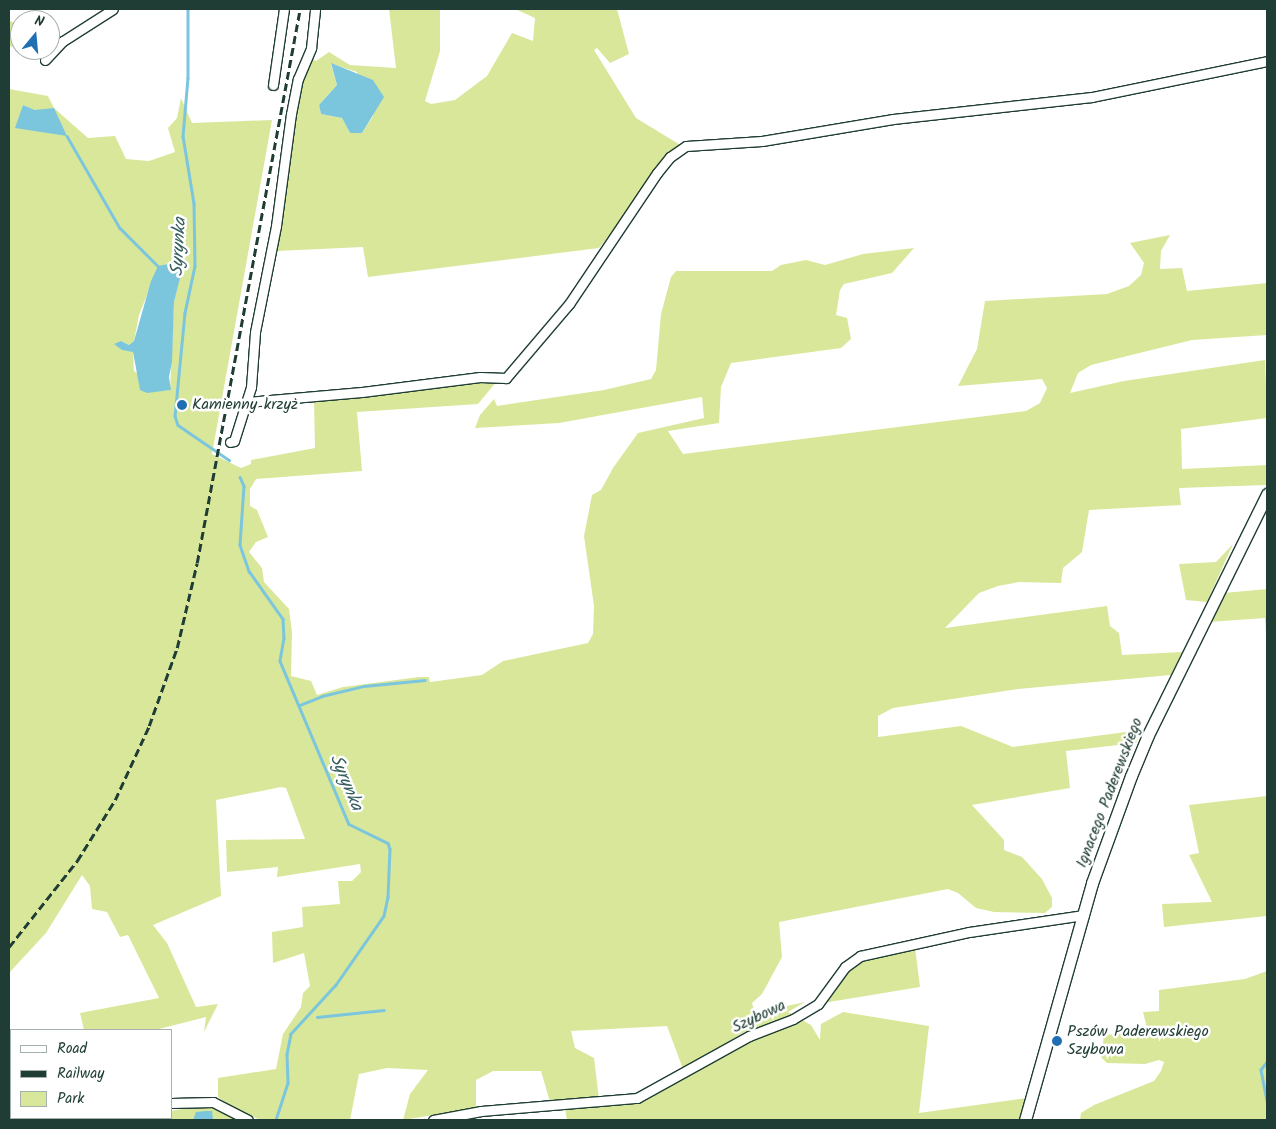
<!DOCTYPE html>
<meta charset="utf-8">
<style>
body{margin:0}
#map{position:relative;width:1276px;height:1129px;overflow:hidden;background:#fff;font-family:Kalam,sans-serif}
div>[style]{position:absolute}
.green>*{inset:0;background:#d9e79a}
.water>*{inset:0;background:#7cc6dd}
.stream>*{height:2.5px;margin:-1.25px;padding:0 1.25px;transform-origin:1.25px;border-radius:1.25px;background:#7cc6dd}
.roads{filter:drop-shadow(1px 0 #1f3d34) drop-shadow(-1px 0 #1f3d34) drop-shadow(0 1px #1f3d34) drop-shadow(0 -1px #1f3d34)}
.minor>*{height:9px;margin:-4.5px;padding:0 4.5px;transform-origin:4.5px;border-radius:4.5px;background:#fff}
.tertiary>*{height:11px;margin:-5.5px;padding:0 5.5px;transform-origin:5.5px;border-radius:5.5px;background:#fff}
.rail>*{height:2.5px;margin-top:-1.25px;transform-origin:0;background:repeating-linear-gradient(90deg,#1f3d34 0 8px,transparent 0 12px)}
.dots>*{width:14px;height:14px;translate:-50% -50%;box-sizing:border-box;border:2px solid #fff;border-radius:50%}
span{translate:-50% -50%;white-space:nowrap;text-align:center;line-height:1.15;-webkit-text-stroke:5px #fff;paint-order:stroke}
.poi-label{font-size:16px;color:#1f3d34}
.left{translate:0 -50%;text-align:left}
.street-label{font-size:16px;color:#1f3d34}
.water-label{font-size:18px;color:#365f5e;font-style:italic}
.frame{position:absolute;inset:0;border:10px solid #1f3d34;pointer-events:none}
.legend{position:absolute;left:10px;top:1029px;width:162px;height:90px;box-sizing:border-box;background:#fff;border:1px solid #a5b1ae;margin:0;padding:6px 9px;list-style:none;font-size:15px;color:#1f3d34}
.legend li{display:flex;align-items:center;gap:10px;height:25px}
.legend b{width:25px;border:1px solid #a5b1ae}
.north{position:absolute;left:10px;top:10px;width:50px;height:50px;box-sizing:border-box;background:#fff;border:1px solid #a5b1ae;border-radius:50%;rotate:17deg;font-size:14px;font-weight:700;line-height:20px;text-align:center;color:#1f3d34}
.north::after{content:'';display:block;margin:auto;width:18px;height:22px;background:#1f6fb2;clip-path:polygon(50% 0,100% 100%,50% 72%,0 100%)}
</style>
<div id="map">
<div class="green">
<div style="clip-path:polygon(evenodd,389px 9px,440px 9px,440px 51px,425px 101px,431px 104px,455px 100px,487px 76px,512px 33px,533px 41px,535px 18px,515px 9px,617px 9px,629px 54px,610px 63px,597px 48px,594px 50px,636px 118px,682px 146px,599px 248px,368px 277px,363px 247px,277px 251px,275px 247px,303px 74px,311px 58px,316px 61px,329px 52px,350px 65px,396px 68px,389px 9px,331px 64px,357px 72px,373px 116px,362px 133px,350px 133px,342px 118px,321px 114px,319px 105px,337px 85px,331px 64px)"></div>
<div style="clip-path:polygon(9px 21px,20px 24px,20px 49px,9px 46px)"></div>
<div style="clip-path:polygon(evenodd,9px 89px,48px 96px,54px 108px,88px 138px,115px 136px,126px 159px,149px 161px,175px 152px,168px 128px,177px 118px,181px 98px,192px 123px,272px 120px,212px 454px,241px 468px,251px 464px,251px 460px,315px 448px,314px 401px,497px 381px,478px 404px,357px 412px,362px 471px,256px 479px,250px 489px,250px 506px,257px 510px,268px 537px,256px 542px,249px 552px,262px 568px,264px 582px,289px 609px,292px 632px,291px 676px,311px 681px,317px 695px,343px 687px,419px 677px,429px 677px,430px 682px,482px 675px,503px 661px,588px 643px,593px 634px,594px 606px,584px 536px,592px 495px,601px 490px,613px 468px,638px 433px,704px 418px,702px 397px,559px 423px,475px 428px,480px 415px,494px 399px,497px 406px,604px 390px,651px 379px,656px 370px,661px 314px,671px 277px,676px 271px,772px 271px,781px 265px,806px 260px,825px 265px,863px 254px,914px 248px,892px 273px,844px 284px,840px 290px,836px 315px,847px 318px,851px 339px,841px 348px,731px 363px,721px 387px,719px 423px,668px 431px,683px 454px,1026px 411px,1040px 403px,1047px 388px,1042px 379px,958px 386px,977px 349px,985px 301px,1107px 294px,1129px 286px,1141px 275px,1144px 263px,1130px 243px,1170px 235px,1161px 251px,1160px 269px,1182px 268px,1187px 291px,1267px 283px,1267px 335px,1192px 340px,1091px 365px,1078px 373px,1070px 393px,1124px 381px,1265px 360px,1267px 418px,1181px 429px,1182px 469px,1267px 465px,1266px 485px,1179px 488px,1181px 505px,1089px 510px,1082px 552px,1063px 568px,1061px 583px,1019px 582px,998px 586px,979px 593px,945px 628px,1107px 606px,1110px 626px,1119px 633px,1122px 655px,1182px 652px,1171px 675px,1018px 689px,893px 708px,878px 716px,878px 737px,961px 726px,1013px 747px,1141px 730px,1136px 743px,1066px 751px,1070px 788px,972px 805px,1004px 840px,1004px 850px,1022px 857px,1042px 879px,1052px 898px,1052px 907px,1045px 913px,994px 912px,976px 908px,958px 893px,948px 889px,779px 922px,782px 957px,762px 994px,752px 1003px,755px 1013px,805px 1002px,788px 1012px,811px 1025px,820px 1040px,821px 1024px,843px 1012px,929px 1026px,919px 1113px,1027px 1098px,1020px 1120px,567px 1120px,565px 1109px,641px 1102px,752px 1039px,751px 1028px,683px 1069px,667px 1026px,571px 1031px,575px 1048px,594px 1058px,599px 1099px,550px 1102px,541px 1071px,493px 1071px,476px 1080px,476px 1108px,403px 1120px,410px 1094px,428px 1070px,387px 1068px,359px 1074px,350px 1120px,261px 1120px,236px 1110px,218px 1097px,218px 1078px,276px 1069px,283px 1034px,301px 1007px,303px 993px,310px 986px,304px 953px,273px 963px,272px 932px,303px 927px,302px 907px,340px 904px,338px 881px,352px 881px,361px 872px,360px 864px,277px 877px,278px 867px,227px 872px,226px 840px,305px 839px,286px 788px,281px 787px,216px 800px,221px 896px,153px 925px,167px 943px,196px 1007px,218px 1004px,204px 1032px,206px 1017px,155px 1030px,84px 1030px,80px 1013px,159px 998px,128px 935px,120px 937px,107px 912px,92px 909px,90px 886px,82px 875px,46px 933px,9px 973px,9px 89px,23px 105px,35px 110px,16px 128px,23px 105px,9px 89px,168px 264px,182px 266px,174px 302px,170px 390px,161px 391px,134px 371px,133px 351px,122px 350px,121px 341px,129px 345px,134px 341px,139px 315px,158px 267px,168px 264px)"></div>
<div style="clip-path:polygon(1233px 544px,1207px 602px,1186px 600px,1179px 564px,1216px 562px)"></div>
<div style="clip-path:polygon(1267px 589px,1267px 652px,1265px 618px,1209px 622px,1224px 593px)"></div>
<div style="clip-path:polygon(1267px 796px,1267px 916px,1164px 927px,1162px 904px,1212px 902px,1189px 855px,1199px 853px,1189px 805px)"></div>
<div style="clip-path:polygon(915px 947px,920px 987px,823px 1003px,858px 960px)"></div>
<div style="clip-path:polygon(1267px 971px,1267px 1120px,1080px 1120px,1081px 1113px,1094px 1105px,1154px 1081px,1161px 1071px,1164px 1062px,1159px 1060px,1145px 1064px,1107px 1063px,1101px 1057px,1104px 1035px,1148px 1032px,1143px 1012px,1159px 1011px,1159px 990px,1245px 979px)"></div>
<div style="clip-path:polygon(11px 1087px,11px 1118px,45px 1118px,44px 1120px,9px 1120px)"></div>
<div style="clip-path:polygon(192px 1107px,213px 1107px,240px 1120px,119px 1120px,171px 1118px,171px 1111px)"></div>
</div>
<div class="water">
<div style="clip-path:polygon(331px 63px,373px 80px,384px 97px,362px 133px,350px 133px,342px 118px,321px 114px,319px 105px,337px 85px)"></div>
<div style="clip-path:polygon(23px 105px,35px 110px,54px 108px,67px 136px,15px 128px)"></div>
<div style="clip-path:polygon(168px 264px,183px 266px,174px 302px,172px 362px,169px 377px,171px 390px,147px 393px,140px 390px,133px 352px,122px 350px,114px 344px,121px 341px,129px 345px,134px 341px,151px 281px,158px 266px)"></div>
<div style="clip-path:polygon(206px 1111px,212px 1111px,213px 1120px,193px 1120px,196px 1112px)"></div>
</div>
<div class="stream">
<div style="left:188px;top:9px;width:69px;rotate:90deg"></div>
<div style="left:188px;top:78px;width:58px;rotate:94.9deg"></div>
<div style="left:183px;top:136px;width:68px;rotate:80.7deg"></div>
<div style="left:194px;top:203px;width:63px;rotate:89.1deg"></div>
<div style="left:195px;top:266px;width:48px;rotate:102deg"></div>
<div style="left:185px;top:313px;width:103px;rotate:95.5deg"></div>
<div style="left:175px;top:416px;width:9px;rotate:72deg"></div>
<div style="left:178px;top:425px;width:62px;rotate:34.5deg"></div>
<div style="left:67px;top:136px;width:106px;rotate:60.1deg"></div>
<div style="left:120px;top:228px;width:54px;rotate:45deg"></div>
<div style="left:240px;top:477px;width:10px;rotate:66deg"></div>
<div style="left:244px;top:486px;width:59px;rotate:93.9deg"></div>
<div style="left:240px;top:545px;width:28px;rotate:71deg"></div>
<div style="left:249px;top:571px;width:59px;rotate:54.7deg"></div>
<div style="left:283px;top:619px;width:19px;rotate:87deg"></div>
<div style="left:284px;top:638px;width:23px;rotate:100deg"></div>
<div style="left:280px;top:661px;width:177px;rotate:67.1deg"></div>
<div style="left:349px;top:824px;width:43px;rotate:26deg"></div>
<div style="left:388px;top:843px;width:6px;rotate:72deg"></div>
<div style="left:390px;top:849px;width:48px;rotate:92.4deg"></div>
<div style="left:388px;top:897px;width:19px;rotate:102deg"></div>
<div style="left:384px;top:916px;width:84px;rotate:124.8deg"></div>
<div style="left:336px;top:985px;width:67px;rotate:132.6deg"></div>
<div style="left:291px;top:1034px;width:20px;rotate:101deg"></div>
<div style="left:287px;top:1054px;width:29px;rotate:88deg"></div>
<div style="left:288px;top:1083px;width:39px;rotate:108deg"></div>
<div style="left:300px;top:705px;width:24px;rotate:-22deg"></div>
<div style="left:322px;top:696px;width:43px;rotate:-13.4deg"></div>
<div style="left:364px;top:686px;width:61px;rotate:-5.6deg"></div>
<div style="left:317px;top:1017px;width:67px;rotate:-6deg"></div>
<div style="left:1267px;top:1062px;width:10px;rotate:127deg"></div>
<div style="left:1261px;top:1070px;width:31px;rotate:79deg"></div>
</div>
<div class="roads">
<div class="minor">
<div style="left:45px;top:60px;width:26px;rotate:-47deg"></div>
<div style="left:63px;top:41px;width:59px;rotate:-32.6deg"></div>
<div style="left:273px;top:85px;width:77px;rotate:-81.8deg"></div>
<div style="left:247px;top:402px;width:115px;rotate:-5deg"></div>
<div style="left:362px;top:392px;width:119px;rotate:-7.2deg"></div>
<div style="left:480px;top:377px;width:26px;rotate:2deg"></div>
<div style="left:506px;top:378px;width:97px;rotate:-49.6deg"></div>
<div style="left:569px;top:304px;width:158px;rotate:-56.1deg"></div>
<div style="left:657px;top:173px;width:21px;rotate:-51deg"></div>
<div style="left:670px;top:157px;width:19px;rotate:-35deg"></div>
<div style="left:686px;top:146px;width:76px;rotate:-3.8deg"></div>
<div style="left:762px;top:141px;width:133px;rotate:-9.5deg"></div>
<div style="left:893px;top:119px;width:200px;rotate:-6.3deg"></div>
<div style="left:1092px;top:97px;width:179px;rotate:-11.6deg"></div>
<div style="left:230px;top:442px;width:4px;rotate:-14deg"></div>
<div style="left:234px;top:441px;width:57px;rotate:-72.5deg"></div>
<div style="left:251px;top:387px;width:55px;rotate:-85.8deg"></div>
<div style="left:255px;top:332px;width:108px;rotate:-78.8deg"></div>
<div style="left:276px;top:226px;width:113px;rotate:-82.4deg"></div>
<div style="left:291px;top:114px;width:36px;rotate:-79deg"></div>
<div style="left:298px;top:79px;width:34px;rotate:-67deg"></div>
<div style="left:311px;top:48px;width:39px;rotate:-84deg"></div>
<div style="left:171px;top:1103px;width:42px;rotate:-1.4deg"></div>
<div style="left:213px;top:1102px;width:39px;rotate:27deg"></div>
<div style="left:90px;top:1120px;width:13px;rotate:-9deg"></div>
<div style="left:433px;top:1120px;width:49px;rotate:-10.6deg"></div>
<div style="left:481px;top:1111px;width:157px;rotate:-4.8deg"></div>
<div style="left:637px;top:1098px;width:128px;rotate:-29deg"></div>
<div style="left:749px;top:1036px;width:47px;rotate:-21.1deg"></div>
<div style="left:793px;top:1019px;width:29px;rotate:-31deg"></div>
<div style="left:818px;top:1004px;width:46px;rotate:-53.9deg"></div>
<div style="left:845px;top:967px;width:19px;rotate:-36deg"></div>
<div style="left:860px;top:956px;width:112px;rotate:-12.4deg"></div>
<div style="left:969px;top:932px;width:116px;rotate:-8.4deg"></div>
</div>
<div class="tertiary">
<div style="left:1025px;top:1120px;width:246px;rotate:-74.2deg"></div>
<div style="left:1092px;top:883px;width:114px;rotate:-70deg"></div>
<div style="left:1131px;top:776px;width:44px;rotate:-67.5deg"></div>
<div style="left:1148px;top:735px;width:269px;rotate:-63.7deg"></div>
</div>
</div>
<div class="rail">
<div style="left:9px;top:947px;width:110px;rotate:-51.7deg"></div>
<div style="left:77px;top:861px;width:72px;rotate:-58.1deg"></div>
<div style="left:115px;top:800px;width:81px;rotate:-65.3deg"></div>
<div style="left:149px;top:726px;width:83px;rotate:-70.3deg"></div>
<div style="left:177px;top:648px;width:87px;rotate:-76.8deg"></div>
<div style="left:197px;top:563px;width:563px;rotate:-79.47deg"></div>
</div>
<div class="dots">
<div style="left:182px;top:405px;background:#1f6fb2"></div>
<div style="left:1057px;top:1041px;background:#1f6fb2"></div>
</div>
<div class="poi-label">
<span class="left" style="left:192px;top:405px">Kamienny krzyż</span>
<span class="left" style="left:1067px;top:1041px">Pszów Paderewskiego<br>Szybowa</span>
</div>
<div class="street-label">
<span style="left:1110px;top:793px;rotate:-69deg">Ignacego Paderewskiego</span>
<span style="left:759px;top:1017px;rotate:-25deg">Szybowa</span>
</div>
<div class="water-label">
<span style="left:180px;top:247px;rotate:-87deg">Syrynka</span>
<span style="left:345px;top:783px;rotate:67deg">Syrynka</span>
</div>
<div class="frame"></div>
<ul class="legend">
<li><b style="height:6px;background:#fff"></b>Road</li>
<li><b style="height:6px;background:#1f3d34"></b>Railway</li>
<li><b style="height:14px;background:#d9e79a"></b>Park</li>
</ul>
<div class="north">N</div>
</div>
